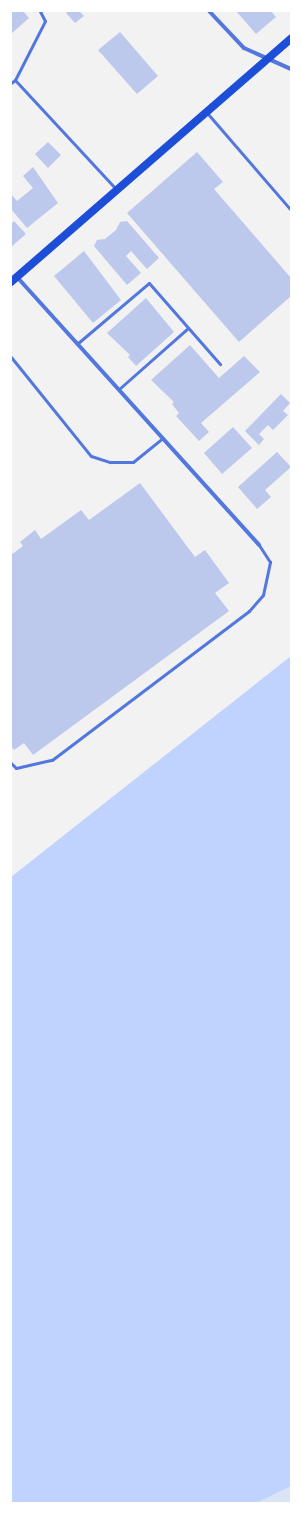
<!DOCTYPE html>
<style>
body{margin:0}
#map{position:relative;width:302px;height:1514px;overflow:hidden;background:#f2f2f2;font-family:"Exo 2",sans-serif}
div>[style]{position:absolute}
.green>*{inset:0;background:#dbe4f7}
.water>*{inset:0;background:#bfd3fe}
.building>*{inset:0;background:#bdc9ec}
.service>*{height:3px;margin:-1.5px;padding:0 1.5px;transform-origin:1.5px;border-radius:1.5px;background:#5277de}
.minor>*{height:4px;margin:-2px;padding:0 2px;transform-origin:2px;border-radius:2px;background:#5277de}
.secondary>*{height:8px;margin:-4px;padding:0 4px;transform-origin:4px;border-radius:4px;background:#1d4ed8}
span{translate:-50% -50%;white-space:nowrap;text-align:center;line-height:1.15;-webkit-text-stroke:4px #fff;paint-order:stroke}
.frame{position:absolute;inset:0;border:12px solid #fff;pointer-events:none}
</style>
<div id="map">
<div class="green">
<div style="clip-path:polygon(291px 1481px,291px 1503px,249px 1503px)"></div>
</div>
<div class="water">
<div style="clip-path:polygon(291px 656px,291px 1486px,256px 1503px,11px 1503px,11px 877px)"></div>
</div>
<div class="building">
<div style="clip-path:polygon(11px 11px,23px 11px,29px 18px,11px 34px)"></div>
<div style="clip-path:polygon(69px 11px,79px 11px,84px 16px,75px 23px,66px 13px)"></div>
<div style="clip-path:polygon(236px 11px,271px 11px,276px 17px,256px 34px)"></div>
<div style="clip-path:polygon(120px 32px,158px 76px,137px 94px,98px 50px)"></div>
<div style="clip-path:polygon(48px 142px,61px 155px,48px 168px,35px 154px)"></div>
<div style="clip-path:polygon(197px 152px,223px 182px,214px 189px,291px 278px,291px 296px,239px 342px,127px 213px)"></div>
<div style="clip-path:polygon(33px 167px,58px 203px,27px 228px,11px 209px,11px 194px,17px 201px,33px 188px,23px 176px)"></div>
<div style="clip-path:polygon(14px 221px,26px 234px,11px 247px,11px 224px)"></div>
<div style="clip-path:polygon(127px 221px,159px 258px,147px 269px,131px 251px,126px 256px,141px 273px,127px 285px,94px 246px,97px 240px,105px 239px,116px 230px,120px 222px)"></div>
<div style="clip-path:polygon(84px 251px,121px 300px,93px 323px,54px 276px)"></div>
<div style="clip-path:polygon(146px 298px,174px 332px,136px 366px,128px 357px,130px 355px,107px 333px)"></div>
<div style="clip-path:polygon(190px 345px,219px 378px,244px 356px,260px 372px,201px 423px,209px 432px,199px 441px,176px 416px,179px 413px,172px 404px,174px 402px,151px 380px)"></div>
<div style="clip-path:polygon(281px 394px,290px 403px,283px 411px,288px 415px,273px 430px,268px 425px,259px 434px,264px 439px,259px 445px,245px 431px)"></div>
<div style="clip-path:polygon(233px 427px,252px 448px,222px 474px,204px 453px)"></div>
<div style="clip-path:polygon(277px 452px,291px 467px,265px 490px,271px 497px,257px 509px,238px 487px)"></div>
<div style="clip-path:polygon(140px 483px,195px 557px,205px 550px,229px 583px,215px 593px,229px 611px,33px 755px,24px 743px,14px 750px,11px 746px,11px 555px,23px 546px,20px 542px,35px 530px,41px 539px,81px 510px,89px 520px)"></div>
</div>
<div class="service">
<div style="left:15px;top:80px;width:66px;rotate:-63deg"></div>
<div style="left:45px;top:21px;width:11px;rotate:-117deg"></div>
<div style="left:11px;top:83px;width:5px;rotate:-37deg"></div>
<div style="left:15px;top:80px;width:150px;rotate:47.2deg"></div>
<div style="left:208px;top:114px;width:127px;rotate:49.2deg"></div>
<div style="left:78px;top:343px;width:93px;rotate:-40.2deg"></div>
<div style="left:149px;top:283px;width:108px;rotate:48.8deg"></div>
<div style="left:11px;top:357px;width:127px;rotate:51.1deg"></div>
<div style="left:91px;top:456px;width:20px;rotate:18deg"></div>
<div style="left:110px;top:462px;width:23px"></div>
<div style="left:133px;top:462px;width:38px;rotate:-39deg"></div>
<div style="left:119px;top:389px;width:92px;rotate:-41.5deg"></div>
<div style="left:11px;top:763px;width:7px;rotate:45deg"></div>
<div style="left:16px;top:768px;width:37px;rotate:-13deg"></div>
<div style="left:52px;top:760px;width:247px;rotate:-37.1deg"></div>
<div style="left:249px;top:611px;width:21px;rotate:-49deg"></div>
<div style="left:263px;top:595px;width:34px;rotate:-78deg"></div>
<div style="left:270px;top:562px;width:20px;rotate:-123deg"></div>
</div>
<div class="minor">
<div style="left:209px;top:11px;width:51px;rotate:46.6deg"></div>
<div style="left:244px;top:48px;width:51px;rotate:24.1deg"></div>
<div style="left:17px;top:277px;width:361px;rotate:47.9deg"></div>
</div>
<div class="secondary">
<div style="left:11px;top:282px;width:371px;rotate:-41deg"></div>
</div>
<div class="frame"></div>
</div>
